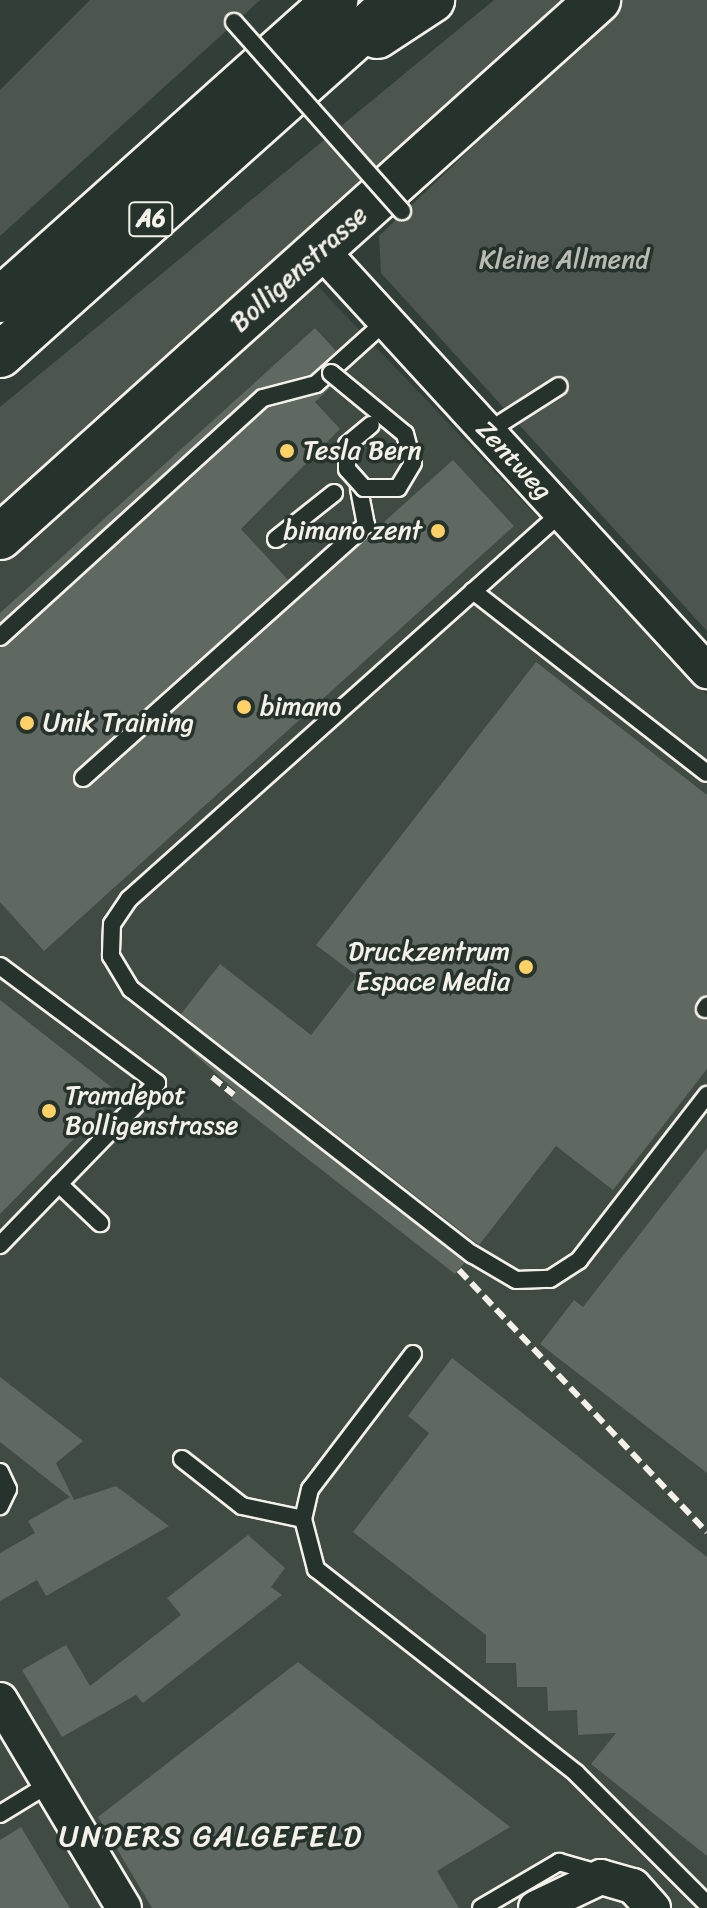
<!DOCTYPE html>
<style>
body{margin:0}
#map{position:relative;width:707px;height:1908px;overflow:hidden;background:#323e38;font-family:Sriracha,sans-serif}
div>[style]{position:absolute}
.built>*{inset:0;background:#404b44}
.green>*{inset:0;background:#4c564f}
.building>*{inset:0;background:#5f6861}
.roads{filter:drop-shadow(2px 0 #f4f1e8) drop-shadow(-2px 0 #f4f1e8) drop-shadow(0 2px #f4f1e8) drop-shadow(0 -2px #f4f1e8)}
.lane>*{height:16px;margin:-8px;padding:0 8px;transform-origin:8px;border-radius:8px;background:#26332d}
.street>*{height:34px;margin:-17px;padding:0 17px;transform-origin:17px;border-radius:17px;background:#26332d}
.secondary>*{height:44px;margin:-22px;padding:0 22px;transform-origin:22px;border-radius:22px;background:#26332d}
.highway>*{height:44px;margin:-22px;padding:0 22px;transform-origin:22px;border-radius:22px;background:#26332d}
.rail>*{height:6px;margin-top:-3px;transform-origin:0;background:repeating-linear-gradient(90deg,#f4f1e8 0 12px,transparent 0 18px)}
.bridges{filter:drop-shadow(2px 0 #f4f1e8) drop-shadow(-2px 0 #f4f1e8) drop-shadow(0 2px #f4f1e8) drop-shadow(0 -2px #f4f1e8)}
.lane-bridge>*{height:16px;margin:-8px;padding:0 8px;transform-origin:8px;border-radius:8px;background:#26332d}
.dots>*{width:22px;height:22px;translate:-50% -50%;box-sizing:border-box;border:4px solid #26332d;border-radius:50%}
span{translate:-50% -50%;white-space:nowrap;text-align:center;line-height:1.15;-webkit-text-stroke:7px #26332d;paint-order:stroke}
.shield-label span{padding:2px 6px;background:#26332d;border:2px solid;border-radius:6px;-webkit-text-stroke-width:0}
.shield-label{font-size:24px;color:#f4f1e8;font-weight:700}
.park-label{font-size:26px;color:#b9bbb2}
.street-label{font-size:26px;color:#f4f1e8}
.poi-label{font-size:26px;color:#f4f1e8}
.left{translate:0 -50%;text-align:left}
.right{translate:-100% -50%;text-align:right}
.quarter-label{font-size:30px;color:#f4f1e8;letter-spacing:2px}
</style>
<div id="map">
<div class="built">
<div style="clip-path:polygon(309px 277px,707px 695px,707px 1908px,0 1908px,0 561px)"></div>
</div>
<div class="green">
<div style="clip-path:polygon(90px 0,260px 0,0 236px,0 90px)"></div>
<div style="clip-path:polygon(494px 0,565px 0,0 507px,0 407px)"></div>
<div style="clip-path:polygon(618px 0,707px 0,707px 631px,381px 273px,379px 236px,482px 138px,488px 121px)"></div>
</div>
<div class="building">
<div style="clip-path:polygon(315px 328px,336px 351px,311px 374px,256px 390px,0 622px,0 613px)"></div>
<div style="clip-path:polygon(331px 387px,315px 402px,340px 429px,241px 529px,288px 580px,76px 770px,75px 786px,90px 786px,453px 460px,514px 526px,44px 951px,0 902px,0 648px,268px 408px)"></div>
<div style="clip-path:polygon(536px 662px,707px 795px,707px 995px,694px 1009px,707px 1020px,707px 1069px,613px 1190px,556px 1146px,479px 1245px,181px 1014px,220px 964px,311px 1035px,357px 976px,316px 945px)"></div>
<div style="clip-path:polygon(0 1000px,119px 1093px,0 1214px)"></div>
<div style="clip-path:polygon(168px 1031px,465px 1262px,455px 1274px,231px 1099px,236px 1091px)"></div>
<div style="clip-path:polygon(707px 1148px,707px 1473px,540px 1344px,574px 1300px,583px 1307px)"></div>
<div style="clip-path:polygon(452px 1358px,707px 1557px,707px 1856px,591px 1764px,616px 1733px,578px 1735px,577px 1710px,548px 1711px,547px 1687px,517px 1687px,516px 1663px,486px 1663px,486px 1635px,353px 1532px,429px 1433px,408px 1416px)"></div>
<div style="clip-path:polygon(0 1377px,83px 1441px,56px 1463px,74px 1500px,116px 1486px,169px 1526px,46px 1596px,37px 1580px,0 1601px,0 1553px,35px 1533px,28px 1521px,70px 1497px,0 1442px)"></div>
<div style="clip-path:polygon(248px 1535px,285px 1568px,271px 1587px,282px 1595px,143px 1703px,136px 1695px,62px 1737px,22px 1670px,66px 1645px,90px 1686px,181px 1615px,167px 1598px)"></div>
<div style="clip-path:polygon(298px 1662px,510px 1827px,437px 1871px,459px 1908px,152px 1908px,98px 1817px)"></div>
<div style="clip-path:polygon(21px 1827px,57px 1887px,70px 1908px,0 1908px,0 1840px)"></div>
</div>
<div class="roads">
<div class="lane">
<div style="left:487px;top:432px;width:85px;rotate:-32.6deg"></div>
<div style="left:562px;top:512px;width:581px;rotate:138.21deg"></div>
<div style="left:129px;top:899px;width:30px;rotate:124deg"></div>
<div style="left:112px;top:924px;width:32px;rotate:92deg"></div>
<div style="left:111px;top:956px;width:39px;rotate:59deg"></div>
<div style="left:131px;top:989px;width:432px;rotate:37.9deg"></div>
<div style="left:472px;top:1254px;width:51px;rotate:30.6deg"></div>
<div style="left:516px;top:1280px;width:34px;rotate:-2deg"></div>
<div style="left:550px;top:1279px;width:35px;rotate:-33deg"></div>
<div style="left:579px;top:1260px;width:209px;rotate:-52.2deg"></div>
<div style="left:276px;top:539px;width:74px;rotate:-38.4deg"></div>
<div style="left:473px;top:591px;width:296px;rotate:37.9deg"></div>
<div style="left:0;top:637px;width:355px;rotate:-42.3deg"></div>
<div style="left:263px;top:398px;width:55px;rotate:-14.8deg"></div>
<div style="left:316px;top:384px;width:94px;rotate:-42deg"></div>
<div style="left:83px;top:778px;width:380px;rotate:-41.8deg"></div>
<div style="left:366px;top:525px;width:38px;rotate:-101deg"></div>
<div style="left:0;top:966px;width:196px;rotate:36.7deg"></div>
<div style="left:157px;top:1083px;width:226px;rotate:134.1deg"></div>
<div style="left:705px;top:1009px;width:4px;rotate:-56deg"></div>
<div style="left:59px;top:1184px;width:57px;rotate:43.6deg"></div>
<div style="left:413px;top:1354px;width:170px;rotate:127.3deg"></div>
<div style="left:310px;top:1489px;width:31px;rotate:103deg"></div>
<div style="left:303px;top:1519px;width:52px;rotate:75.4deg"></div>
<div style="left:316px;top:1569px;width:330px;rotate:38.1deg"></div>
<div style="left:576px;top:1773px;width:185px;rotate:45deg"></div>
<div style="left:182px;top:1459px;width:76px;rotate:38.1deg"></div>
<div style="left:242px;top:1506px;width:62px;rotate:12deg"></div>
<div style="left:0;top:1472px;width:19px;rotate:65deg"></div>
<div style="left:8px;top:1489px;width:19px;rotate:115deg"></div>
<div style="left:0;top:1814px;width:57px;rotate:-31.5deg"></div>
<div style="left:481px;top:1908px;width:91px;rotate:-30.5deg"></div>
<div style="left:559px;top:1862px;width:44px;rotate:15.9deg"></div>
</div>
<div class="street">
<div style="left:320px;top:249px;width:573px;rotate:47.48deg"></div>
<div style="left:0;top:1700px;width:242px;rotate:59.2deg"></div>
<div style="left:536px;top:1908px;width:72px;rotate:-25.5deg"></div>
<div style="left:601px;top:1877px;width:33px;rotate:16deg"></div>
<div style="left:633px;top:1886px;width:30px;rotate:48deg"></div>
</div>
<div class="secondary">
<div style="left:0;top:537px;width:804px;rotate:-41.92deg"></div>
</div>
<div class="highway">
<div style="left:377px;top:36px;width:66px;rotate:-33.2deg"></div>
<div style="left:0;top:300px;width:450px;rotate:-41.8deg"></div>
<div style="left:0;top:355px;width:533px;rotate:-41.8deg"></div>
</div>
</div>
<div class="rail">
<div style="left:212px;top:1077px;width:28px;rotate:39deg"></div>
<div style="left:459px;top:1270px;width:361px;rotate:46.6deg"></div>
</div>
<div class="bridges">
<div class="lane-bridge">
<div style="left:234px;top:22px;width:253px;rotate:48.4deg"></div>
<div style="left:331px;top:373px;width:96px;rotate:39.5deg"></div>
<div style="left:405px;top:434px;width:30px;rotate:75deg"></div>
<div style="left:413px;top:463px;width:29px;rotate:121deg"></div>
<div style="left:398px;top:488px;width:34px;rotate:180deg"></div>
<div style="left:364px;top:488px;width:25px;rotate:-132deg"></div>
<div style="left:347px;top:469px;width:24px;rotate:-90deg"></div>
<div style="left:347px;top:445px;width:31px;rotate:-40deg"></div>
</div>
</div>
<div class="dots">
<div style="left:287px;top:451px;background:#ffd166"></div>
<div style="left:438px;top:531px;background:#ffd166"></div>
<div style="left:244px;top:707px;background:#ffd166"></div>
<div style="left:27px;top:723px;background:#ffd166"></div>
<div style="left:526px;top:967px;background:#ffd166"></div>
<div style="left:49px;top:1111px;background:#ffd166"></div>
</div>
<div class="shield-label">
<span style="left:151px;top:219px">A6</span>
</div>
<div class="park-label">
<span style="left:564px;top:260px">Kleine Allmend</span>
</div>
<div class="street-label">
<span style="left:299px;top:269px;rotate:-42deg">Bolligenstrasse</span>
<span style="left:514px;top:460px;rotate:47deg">Zentweg</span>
</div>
<div class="poi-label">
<span class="left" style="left:303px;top:451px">Tesla Bern</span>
<span class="right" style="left:422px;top:531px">bimano zent</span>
<span class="left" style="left:260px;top:707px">bimano</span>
<span class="left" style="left:43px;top:723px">Unik Training</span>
<span class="right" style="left:510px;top:967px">Druckzentrum<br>Espace Media</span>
<span class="left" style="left:65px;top:1111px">Tramdepot<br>Bolligenstrasse</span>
</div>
<div class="quarter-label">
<span style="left:211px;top:1836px">UNDERS GALGEFELD</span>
</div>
</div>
